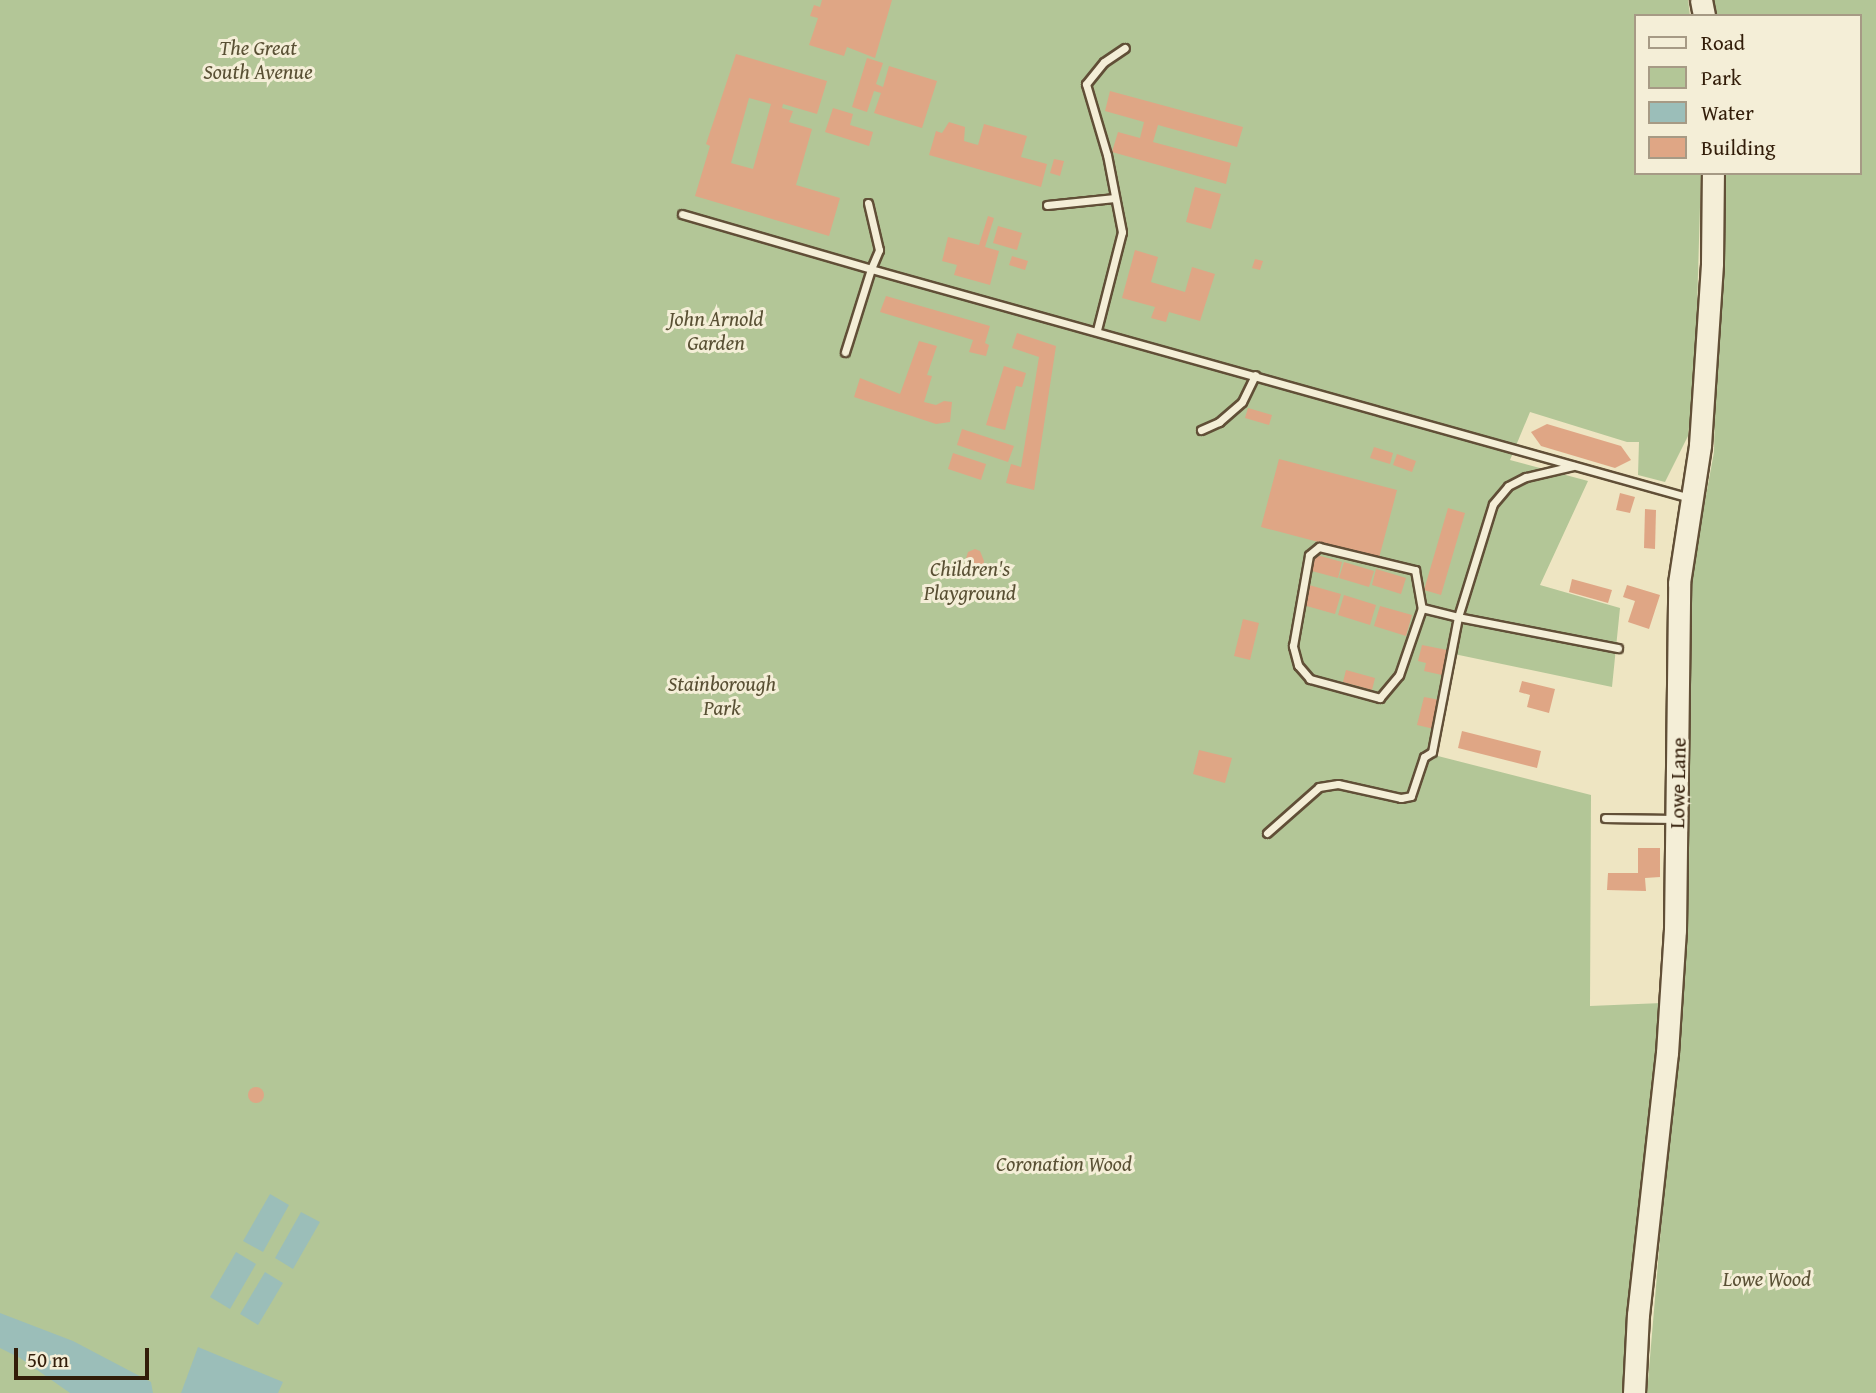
<!DOCTYPE html>
<style>
body{margin:0}
#map{position:relative;width:1876px;height:1393px;overflow:hidden;background:#eee5c2;font-family:"Gentium Book Plus",serif}
div>[style]{position:absolute}
.green>*{inset:0;background:#b3c697}
.water>*{inset:0;background:#9bbeb9}
.building>*{inset:0;background:#dfa685}
.round{border-radius:50%}
.roads{filter:drop-shadow(2px 0 #614f37) drop-shadow(-2px 0 #614f37) drop-shadow(0 2px #614f37) drop-shadow(0 -2px #614f37)}
.lane>*{height:7px;margin:-3.5px;padding:0 3.5px;transform-origin:3.5px;border-radius:3.5px;background:#f4eed7}
.secondary>*{height:21px;margin:-10.5px;padding:0 10.5px;transform-origin:10.5px;border-radius:10.5px;background:#f4eed7}
span{translate:-50% -50%;white-space:nowrap;text-align:center;line-height:1.15;-webkit-text-stroke:6px #f4eed7;paint-order:stroke}
.park-label{font-size:21px;color:#595034;font-style:italic}
.street-label{font-size:21px;color:#321d09}
.legend{position:absolute;left:1634px;top:14px;width:228px;height:161px;box-sizing:border-box;background:#f4eed7;border:2px solid #a69a85;margin:0;padding:9px 12px;list-style:none;font-size:21px;color:#321d09}
.legend li{display:flex;align-items:center;gap:14px;height:35px}
.legend b{width:35px;border:2px solid #a69a85}
.scale{position:absolute;left:14px;top:1348px;width:135px;height:32px;box-sizing:border-box;border:4px solid #321d09;border-top:0;padding-left:9px;font-size:21px;line-height:24px;white-space:nowrap;color:#321d09;-webkit-text-stroke:5px #f4eed7;paint-order:stroke}
</style>
<div id="map">
<div class="green">
<div style="clip-path:polygon(0 0,1688px 0,1690px 16px,1636px 16px,1636px 173px,1701px 173px,1695px 376px,1688px 436px,1665px 482px,1638px 475px,1639px 442px,1627px 442px,1530px 412px,1510px 460px,1588px 481px,1540px 585px,1620px 608px,1612px 687px,1454px 654px,1430px 754px,1591px 795px,1590px 1006px,1662px 1003px,1624px 1393px,0 1393px)"></div>
<div style="clip-path:polygon(1706px 0,1876px 0,1876px 1393px,1647px 1393px,1686px 931px,1689px 588px,1714px 452px,1720px 173px,1860px 173px,1860px 16px,1708px 16px)"></div>
</div>
<div class="water">
<div style="clip-path:polygon(270px 1194px,289px 1205px,263px 1252px,243px 1241px)"></div>
<div style="clip-path:polygon(301px 1212px,320px 1222px,293px 1269px,275px 1258px)"></div>
<div style="clip-path:polygon(236px 1252px,256px 1264px,230px 1309px,210px 1297px)"></div>
<div style="clip-path:polygon(265px 1272px,283px 1283px,258px 1325px,240px 1314px)"></div>
<div style="clip-path:polygon(0 1313px,73px 1341px,151px 1382px,153px 1393px,70px 1393px,20px 1358px,0 1348px)"></div>
<div style="clip-path:polygon(198px 1347px,283px 1382px,278px 1393px,181px 1393px)"></div>
</div>
<div class="building">
<div style="clip-path:polygon(822px 0,892px 0,875px 58px,847px 47px,844px 56px,809px 45px,818px 18px,810px 16px,814px 5px,820px 7px)"></div>
<div style="clip-path:polygon(evenodd,736px 54px,827px 81px,817px 114px,783px 104px,782px 108px,793px 111px,789px 122px,812px 129px,796px 185px,840px 198px,829px 236px,695px 196px,710px 146px,706px 144px,736px 54px,749px 98px,771px 104px,753px 169px,731px 163px,749px 98px)"></div>
<div style="clip-path:polygon(867px 58px,883px 63px,876px 84px,883px 87px,889px 66px,937px 81px,922px 128px,874px 113px,881px 93px,874px 91px,867px 112px,852px 107px)"></div>
<div style="clip-path:polygon(1110px 91px,1243px 127px,1237px 147px,1158px 125px,1153px 142px,1231px 163px,1226px 184px,1112px 152px,1118px 132px,1140px 138px,1144px 122px,1105px 111px)"></div>
<div style="clip-path:polygon(833px 108px,853px 114px,850px 125px,873px 132px,869px 146px,825px 132px)"></div>
<div style="clip-path:polygon(949px 122px,965px 127px,964px 141px,978px 145px,984px 124px,1027px 136px,1021px 157px,1047px 164px,1041px 187px,929px 155px,936px 131px,942px 133px)"></div>
<div style="clip-path:polygon(1054px 159px,1064px 161px,1060px 176px,1050px 173px)"></div>
<div style="clip-path:polygon(1195px 187px,1221px 194px,1211px 229px,1186px 222px)"></div>
<div style="clip-path:polygon(988px 216px,994px 218px,985px 247px,999px 251px,990px 285px,954px 275px,957px 265px,942px 261px,948px 237px,979px 245px)"></div>
<div style="clip-path:polygon(998px 226px,1022px 233px,1017px 250px,993px 243px)"></div>
<div style="clip-path:polygon(1135px 250px,1158px 257px,1151px 282px,1185px 292px,1192px 267px,1215px 274px,1200px 321px,1169px 312px,1166px 322px,1151px 318px,1155px 307px,1122px 298px)"></div>
<div style="clip-path:polygon(1012px 256px,1028px 261px,1025px 270px,1009px 265px)"></div>
<div style="clip-path:polygon(1255px 259px,1263px 261px,1260px 270px,1252px 268px)"></div>
<div style="clip-path:polygon(886px 296px,990px 326px,985px 343px,989px 345px,986px 356px,969px 352px,973px 340px,880px 312px)"></div>
<div style="clip-path:polygon(1017px 333px,1056px 346px,1034px 490px,1006px 483px,1011px 464px,1021px 467px,1039px 357px,1012px 348px)"></div>
<div style="clip-path:polygon(919px 341px,937px 346px,927px 375px,932px 376px,924px 402px,936px 405px,944px 401px,952px 402px,950px 422px,936px 424px,854px 397px,860px 378px,900px 394px)"></div>
<div style="clip-path:polygon(1004px 366px,1026px 373px,1022px 387px,1016px 386px,1005px 430px,986px 425px)"></div>
<div style="clip-path:polygon(1248px 408px,1272px 415px,1269px 425px,1245px 418px)"></div>
<div style="clip-path:polygon(1547px 424px,1621px 446px,1631px 460px,1615px 468px,1541px 446px,1531px 432px)"></div>
<div style="clip-path:polygon(962px 429px,1014px 446px,1008px 462px,957px 445px)"></div>
<div style="clip-path:polygon(1374px 447px,1393px 453px,1390px 464px,1370px 458px)"></div>
<div style="clip-path:polygon(953px 453px,986px 464px,981px 480px,948px 469px)"></div>
<div style="clip-path:polygon(1397px 454px,1416px 461px,1412px 472px,1393px 465px)"></div>
<div style="clip-path:polygon(1279px 459px,1397px 490px,1379px 558px,1261px 527px)"></div>
<div style="clip-path:polygon(1620px 493px,1635px 497px,1630px 513px,1616px 510px)"></div>
<div style="clip-path:polygon(1448px 508px,1465px 513px,1441px 595px,1424px 590px)"></div>
<div style="clip-path:polygon(1645px 509px,1656px 510px,1655px 549px,1644px 548px)"></div>
<div style="clip-path:polygon(975px 549px,980px 551px,984px 561px,983px 567px,972px 579px,962px 572px,968px 552px)"></div>
<div style="clip-path:polygon(1313px 554px,1342px 562px,1338px 578px,1308px 570px)"></div>
<div style="clip-path:polygon(1344px 562px,1374px 571px,1369px 587px,1339px 578px)"></div>
<div style="clip-path:polygon(1376px 569px,1406px 578px,1401px 594px,1372px 585px)"></div>
<div style="clip-path:polygon(1572px 579px,1612px 590px,1608px 603px,1569px 592px)"></div>
<div style="clip-path:polygon(1309px 585px,1341px 594px,1335px 614px,1303px 605px)"></div>
<div style="clip-path:polygon(1627px 585px,1660px 595px,1649px 629px,1628px 622px,1635px 601px,1623px 597px)"></div>
<div style="clip-path:polygon(1344px 595px,1376px 605px,1370px 625px,1338px 615px)"></div>
<div style="clip-path:polygon(1380px 606px,1412px 615px,1406px 636px,1374px 626px)"></div>
<div style="clip-path:polygon(1243px 619px,1259px 623px,1250px 660px,1234px 656px)"></div>
<div style="clip-path:polygon(1422px 645px,1447px 650px,1442px 675px,1424px 671px,1426px 663px,1418px 661px)"></div>
<div style="clip-path:polygon(1346px 670px,1375px 678px,1372px 690px,1343px 682px)"></div>
<div style="clip-path:polygon(1522px 681px,1555px 689px,1549px 713px,1527px 707px,1530px 695px,1519px 692px)"></div>
<div style="clip-path:polygon(1424px 697px,1440px 700px,1434px 729px,1417px 725px)"></div>
<div style="clip-path:polygon(1462px 731px,1541px 751px,1537px 768px,1458px 748px)"></div>
<div style="clip-path:polygon(1199px 750px,1232px 758px,1225px 783px,1193px 774px)"></div>
<div style="clip-path:polygon(1638px 848px,1660px 848px,1660px 877px,1645px 878px,1646px 891px,1607px 890px,1608px 873px,1638px 873px)"></div>
<div class="round" style="left:248px;top:1087px;width:16px;height:16px"></div>
</div>
<div class="roads">
<div class="lane">
<div style="left:868px;top:203px;width:48px;rotate:76.8deg"></div>
<div style="left:879px;top:250px;width:21px;rotate:113deg"></div>
<div style="left:871px;top:269px;width:850px;rotate:15.62deg"></div>
<div style="left:1047px;top:205px;width:68px;rotate:-5.9deg"></div>
<div style="left:682px;top:214px;width:197px;rotate:16.2deg"></div>
<div style="left:871px;top:269px;width:87px;rotate:107.4deg"></div>
<div style="left:1097px;top:330px;width:101px;rotate:-75.7deg"></div>
<div style="left:1122px;top:232px;width:78px;rotate:-101deg"></div>
<div style="left:1107px;top:155px;width:74px;rotate:-106.5deg"></div>
<div style="left:1086px;top:84px;width:28px;rotate:-51deg"></div>
<div style="left:1104px;top:62px;width:25px;rotate:-34deg"></div>
<div style="left:1201px;top:430px;width:20px;rotate:-24deg"></div>
<div style="left:1219px;top:422px;width:30px;rotate:-41deg"></div>
<div style="left:1242px;top:402px;width:30px;rotate:-64deg"></div>
<div style="left:1422px;top:608px;width:71px;rotate:108.9deg"></div>
<div style="left:1399px;top:675px;width:30px;rotate:130deg"></div>
<div style="left:1380px;top:698px;width:73px;rotate:-164.8deg"></div>
<div style="left:1310px;top:679px;width:18px;rotate:-131deg"></div>
<div style="left:1298px;top:665px;width:20px;rotate:-105deg"></div>
<div style="left:1293px;top:646px;width:92px;rotate:-80deg"></div>
<div style="left:1309px;top:555px;width:13px;rotate:-39deg"></div>
<div style="left:1319px;top:547px;width:99px;rotate:13.5deg"></div>
<div style="left:1415px;top:570px;width:39px;rotate:80deg"></div>
<div style="left:1422px;top:608px;width:37px;rotate:14deg"></div>
<div style="left:1458px;top:617px;width:118px;rotate:-72.8deg"></div>
<div style="left:1493px;top:504px;width:23px;rotate:-50deg"></div>
<div style="left:1508px;top:486px;width:20px;rotate:-27deg"></div>
<div style="left:1526px;top:477px;width:48px;rotate:-13.2deg"></div>
<div style="left:1605px;top:818px;width:68px;rotate:0.8deg"></div>
<div style="left:1267px;top:833px;width:69px;rotate:-41.5deg"></div>
<div style="left:1319px;top:787px;width:19px;rotate:-9deg"></div>
<div style="left:1338px;top:784px;width:65px;rotate:12.5deg"></div>
<div style="left:1401px;top:798px;width:10px;rotate:-11deg"></div>
<div style="left:1411px;top:796px;width:41px;rotate:-71.6deg"></div>
<div style="left:1424px;top:757px;width:9px;rotate:-32deg"></div>
<div style="left:1432px;top:752px;width:137px;rotate:-79.1deg"></div>
<div style="left:1458px;top:617px;width:163px;rotate:11deg"></div>
</div>
<div class="secondary">
<div style="left:1701px;top:0;width:16px;rotate:79deg"></div>
<div style="left:1634px;top:1393px;width:78px;rotate:-87.1deg"></div>
<div style="left:1638px;top:1315px;width:264px;rotate:-83.7deg"></div>
<div style="left:1667px;top:1053px;width:123px;rotate:-86.3deg"></div>
<div style="left:1675px;top:930px;width:347px;rotate:-89.3deg"></div>
<div style="left:1679px;top:583px;width:140px;rotate:-81.3deg"></div>
<div style="left:1700px;top:445px;width:182px;rotate:-86.2deg"></div>
<div style="left:1712px;top:263px;width:90px;rotate:-89.4deg"></div>
</div>
</div>
<div class="park-label">
<span style="left:258px;top:60px">The Great<br>South Avenue</span>
<span style="left:716px;top:331px">John Arnold<br>Garden</span>
<span style="left:970px;top:581px">Children's<br>Playground</span>
<span style="left:722px;top:696px">Stainborough<br>Park</span>
<span style="left:1064px;top:1164px">Coronation Wood</span>
<span style="left:1767px;top:1279px">Lowe Wood</span>
</div>
<div class="street-label">
<span style="left:1678px;top:783px;rotate:-89deg">Lowe Lane</span>
</div>
<ul class="legend">
<li><b style="height:9px;background:#f4eed7"></b>Road</li>
<li><b style="height:19px;background:#b3c697"></b>Park</li>
<li><b style="height:19px;background:#9bbeb9"></b>Water</li>
<li><b style="height:19px;background:#dfa685"></b>Building</li>
</ul>
<div class="scale">50 m</div>
</div>
